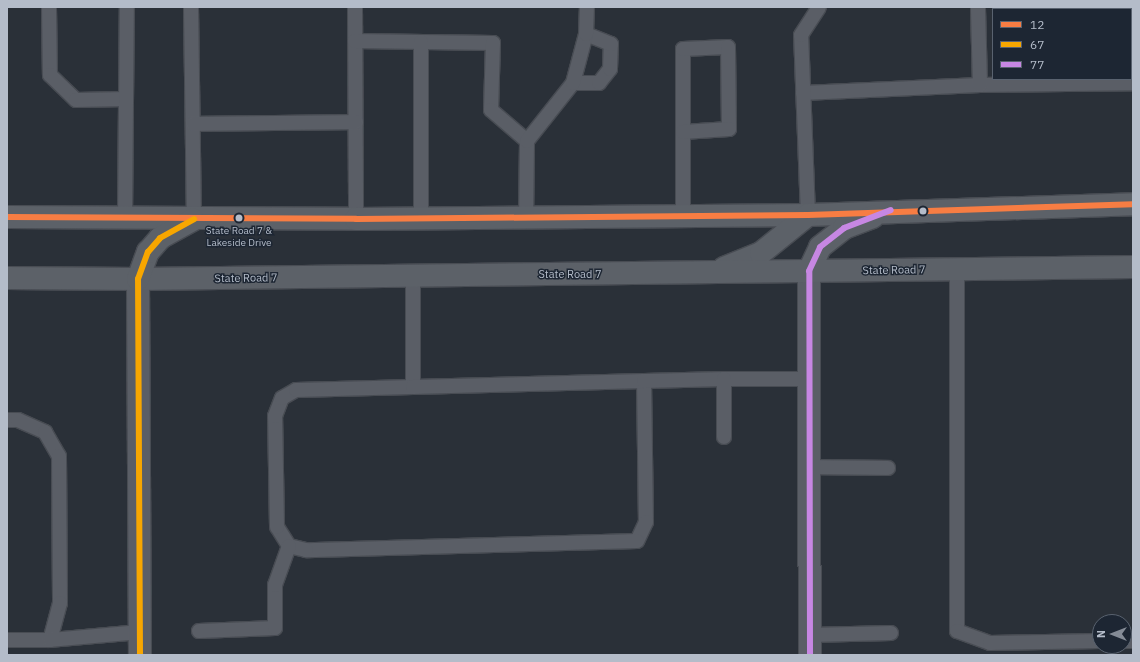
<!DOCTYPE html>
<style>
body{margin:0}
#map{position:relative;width:1140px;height:662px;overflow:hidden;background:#2a3038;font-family:"IBM Plex Sans",sans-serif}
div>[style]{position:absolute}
.roads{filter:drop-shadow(1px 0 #484c53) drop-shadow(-1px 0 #484c53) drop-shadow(0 1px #484c53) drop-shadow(0 -1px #484c53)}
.lane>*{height:14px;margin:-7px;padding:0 7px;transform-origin:7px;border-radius:7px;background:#5a5e66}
.street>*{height:22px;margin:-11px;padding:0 11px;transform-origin:11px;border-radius:11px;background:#5a5e66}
.primary>*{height:22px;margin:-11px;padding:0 11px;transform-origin:11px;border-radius:11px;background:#5c6168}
.bus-1>*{height:6px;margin:-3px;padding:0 3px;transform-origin:3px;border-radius:3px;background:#f77d43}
.bus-2>*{height:6px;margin:-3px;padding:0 3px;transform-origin:3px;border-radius:3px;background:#f7a600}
.bus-3>*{height:6px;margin:-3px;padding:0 3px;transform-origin:3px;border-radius:3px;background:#c787e3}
.dots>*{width:11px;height:11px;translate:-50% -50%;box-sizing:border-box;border:2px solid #1d2633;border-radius:50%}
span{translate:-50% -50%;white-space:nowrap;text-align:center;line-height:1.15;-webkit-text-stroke:3px #1d2633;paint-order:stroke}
.bus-label{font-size:10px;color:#b4bcc9}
.street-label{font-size:11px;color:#b4bcc9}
.frame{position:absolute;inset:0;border:8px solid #b4bcc9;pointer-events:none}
.legend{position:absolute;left:992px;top:8px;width:140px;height:72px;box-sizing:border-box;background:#1d2633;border:1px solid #59626f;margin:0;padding:5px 7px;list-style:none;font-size:12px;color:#b4bcc9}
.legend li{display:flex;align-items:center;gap:8px;height:20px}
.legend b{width:20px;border:1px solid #59626f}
.north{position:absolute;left:1092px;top:614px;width:40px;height:40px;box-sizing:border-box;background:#1d2633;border:1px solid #59626f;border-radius:50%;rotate:270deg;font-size:11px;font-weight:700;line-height:16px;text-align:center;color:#b4bcc9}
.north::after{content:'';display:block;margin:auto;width:14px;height:18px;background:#848b96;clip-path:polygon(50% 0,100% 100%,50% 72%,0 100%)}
</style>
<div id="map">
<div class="roads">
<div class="lane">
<div style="left:49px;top:7px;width:68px;rotate:89.2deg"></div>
<div style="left:50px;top:75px;width:36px;rotate:44deg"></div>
<div style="left:76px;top:100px;width:50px;rotate:-1.1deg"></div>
<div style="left:191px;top:7px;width:212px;rotate:89.2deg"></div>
<div style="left:355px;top:7px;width:212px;rotate:89.7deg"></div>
<div style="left:355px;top:41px;width:138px;rotate:0.8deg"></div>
<div style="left:493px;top:43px;width:67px;rotate:91.7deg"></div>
<div style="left:491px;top:110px;width:48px;rotate:40.7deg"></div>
<div style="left:527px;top:141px;width:77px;rotate:90.7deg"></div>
<div style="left:421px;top:42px;width:176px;rotate:90deg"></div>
<div style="left:573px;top:83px;width:26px"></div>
<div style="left:599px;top:83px;width:18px;rotate:-52deg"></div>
<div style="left:610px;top:69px;width:25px;rotate:-88deg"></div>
<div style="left:611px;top:44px;width:27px;rotate:-158deg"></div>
<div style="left:980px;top:85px;width:153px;rotate:-0.7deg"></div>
<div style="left:803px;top:93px;width:177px;rotate:-2.6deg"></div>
<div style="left:980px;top:85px;width:78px;rotate:-91.5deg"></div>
<div style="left:193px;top:124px;width:163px;rotate:-0.7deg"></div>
<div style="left:527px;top:141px;width:74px;rotate:-51.6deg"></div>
<div style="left:573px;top:83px;width:51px;rotate:-75.1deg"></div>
<div style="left:586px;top:34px;width:27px;rotate:-88deg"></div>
<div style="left:808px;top:215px;width:180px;rotate:-92.2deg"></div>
<div style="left:801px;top:35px;width:33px;rotate:-57deg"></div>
<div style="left:683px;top:216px;width:167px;rotate:-90deg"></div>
<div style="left:683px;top:49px;width:45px;rotate:-2.5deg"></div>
<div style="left:728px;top:47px;width:82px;rotate:89.3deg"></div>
<div style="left:729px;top:129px;width:46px;rotate:176.3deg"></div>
<div style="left:125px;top:218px;width:211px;rotate:-89.5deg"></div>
<div style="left:957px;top:269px;width:362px;rotate:90deg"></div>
<div style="left:957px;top:631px;width:35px;rotate:20deg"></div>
<div style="left:990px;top:643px;width:110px;rotate:-1deg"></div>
<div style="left:413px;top:276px;width:111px;rotate:90deg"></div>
<div style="left:644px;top:381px;width:141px;rotate:89.2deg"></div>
<div style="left:646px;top:522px;width:21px;rotate:115deg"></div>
<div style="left:637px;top:541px;width:331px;rotate:178.4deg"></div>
<div style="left:306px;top:550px;width:17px;rotate:-167deg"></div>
<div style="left:289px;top:546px;width:22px;rotate:-122deg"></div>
<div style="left:277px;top:527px;width:111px;rotate:-91deg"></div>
<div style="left:275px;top:416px;width:19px;rotate:-69deg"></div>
<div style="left:282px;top:398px;width:16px;rotate:-30deg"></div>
<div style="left:296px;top:390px;width:117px;rotate:-1.5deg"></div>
<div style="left:413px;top:387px;width:231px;rotate:-1.5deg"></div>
<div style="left:644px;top:381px;width:80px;rotate:-1.4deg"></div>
<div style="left:724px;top:379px;width:87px"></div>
<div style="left:7px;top:420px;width:11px"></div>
<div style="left:18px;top:420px;width:30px;rotate:24deg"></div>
<div style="left:45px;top:432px;width:28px;rotate:60deg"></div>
<div style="left:59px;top:456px;width:147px;rotate:89.6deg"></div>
<div style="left:60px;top:603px;width:38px;rotate:105deg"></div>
<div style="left:50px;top:640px;width:43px;rotate:180deg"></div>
<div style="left:724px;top:437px;width:58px;rotate:-90deg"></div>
<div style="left:811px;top:467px;width:77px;rotate:0.7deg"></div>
<div style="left:199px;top:631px;width:76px;rotate:-2.3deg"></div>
<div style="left:275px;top:628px;width:43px;rotate:-90deg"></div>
<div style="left:275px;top:585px;width:41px;rotate:-70.3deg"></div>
<div style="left:810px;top:635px;width:81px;rotate:-1.4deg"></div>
<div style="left:50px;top:640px;width:89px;rotate:-5.1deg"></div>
<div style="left:1124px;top:641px;width:9px"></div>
</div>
<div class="street">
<div style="left:809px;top:271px;width:384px;rotate:89.9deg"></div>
<div style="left:138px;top:279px;width:376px;rotate:89.7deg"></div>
</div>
<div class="primary">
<div style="left:7px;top:217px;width:349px;rotate:0.3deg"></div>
<div style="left:356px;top:219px;width:452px;rotate:-0.5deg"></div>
<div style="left:808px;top:215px;width:325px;rotate:-1.9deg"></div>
<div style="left:724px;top:268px;width:40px;rotate:-22deg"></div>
<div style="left:761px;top:253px;width:60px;rotate:-39deg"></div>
<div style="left:809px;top:271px;width:26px;rotate:-65deg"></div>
<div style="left:820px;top:247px;width:31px;rotate:-38deg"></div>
<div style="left:844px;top:228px;width:31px;rotate:-21deg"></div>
<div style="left:7px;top:278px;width:131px;rotate:0.4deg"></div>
<div style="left:138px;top:279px;width:995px;rotate:-0.69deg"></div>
<div style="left:138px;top:279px;width:29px;rotate:-70deg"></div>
<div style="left:148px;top:252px;width:18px;rotate:-49deg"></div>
<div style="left:160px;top:238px;width:38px;rotate:-29deg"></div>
</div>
</div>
<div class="bus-1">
<div style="left:7px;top:217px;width:349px;rotate:0.3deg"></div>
<div style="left:356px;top:219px;width:452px;rotate:-0.5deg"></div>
<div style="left:808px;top:215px;width:325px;rotate:-1.9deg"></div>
</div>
<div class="bus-2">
<div style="left:140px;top:655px;width:376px;rotate:-90.3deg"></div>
<div style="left:138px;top:279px;width:29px;rotate:-70deg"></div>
<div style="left:148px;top:252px;width:18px;rotate:-49deg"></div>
<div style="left:160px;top:238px;width:39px;rotate:-29deg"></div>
</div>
<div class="bus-3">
<div style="left:810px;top:655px;width:384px;rotate:-90.1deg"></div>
<div style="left:809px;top:271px;width:26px;rotate:-65deg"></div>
<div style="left:820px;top:247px;width:31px;rotate:-38deg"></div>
<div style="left:844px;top:228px;width:50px;rotate:-21deg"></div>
</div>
<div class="dots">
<div style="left:923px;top:211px;background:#b4bcc9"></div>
<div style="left:239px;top:218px;background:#b4bcc9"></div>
</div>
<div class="bus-label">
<span style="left:239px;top:236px">State Road 7 &amp;<br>Lakeside Drive</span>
</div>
<div class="street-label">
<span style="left:894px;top:270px;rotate:-1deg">State Road 7</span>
<span style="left:570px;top:274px">State Road 7</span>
<span style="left:246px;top:278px;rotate:-1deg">State Road 7</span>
</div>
<div class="frame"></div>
<ul class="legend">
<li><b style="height:5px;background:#f77d43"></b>12</li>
<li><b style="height:5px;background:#f7a600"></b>67</li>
<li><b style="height:5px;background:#c787e3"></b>77</li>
</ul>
<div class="north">N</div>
</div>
